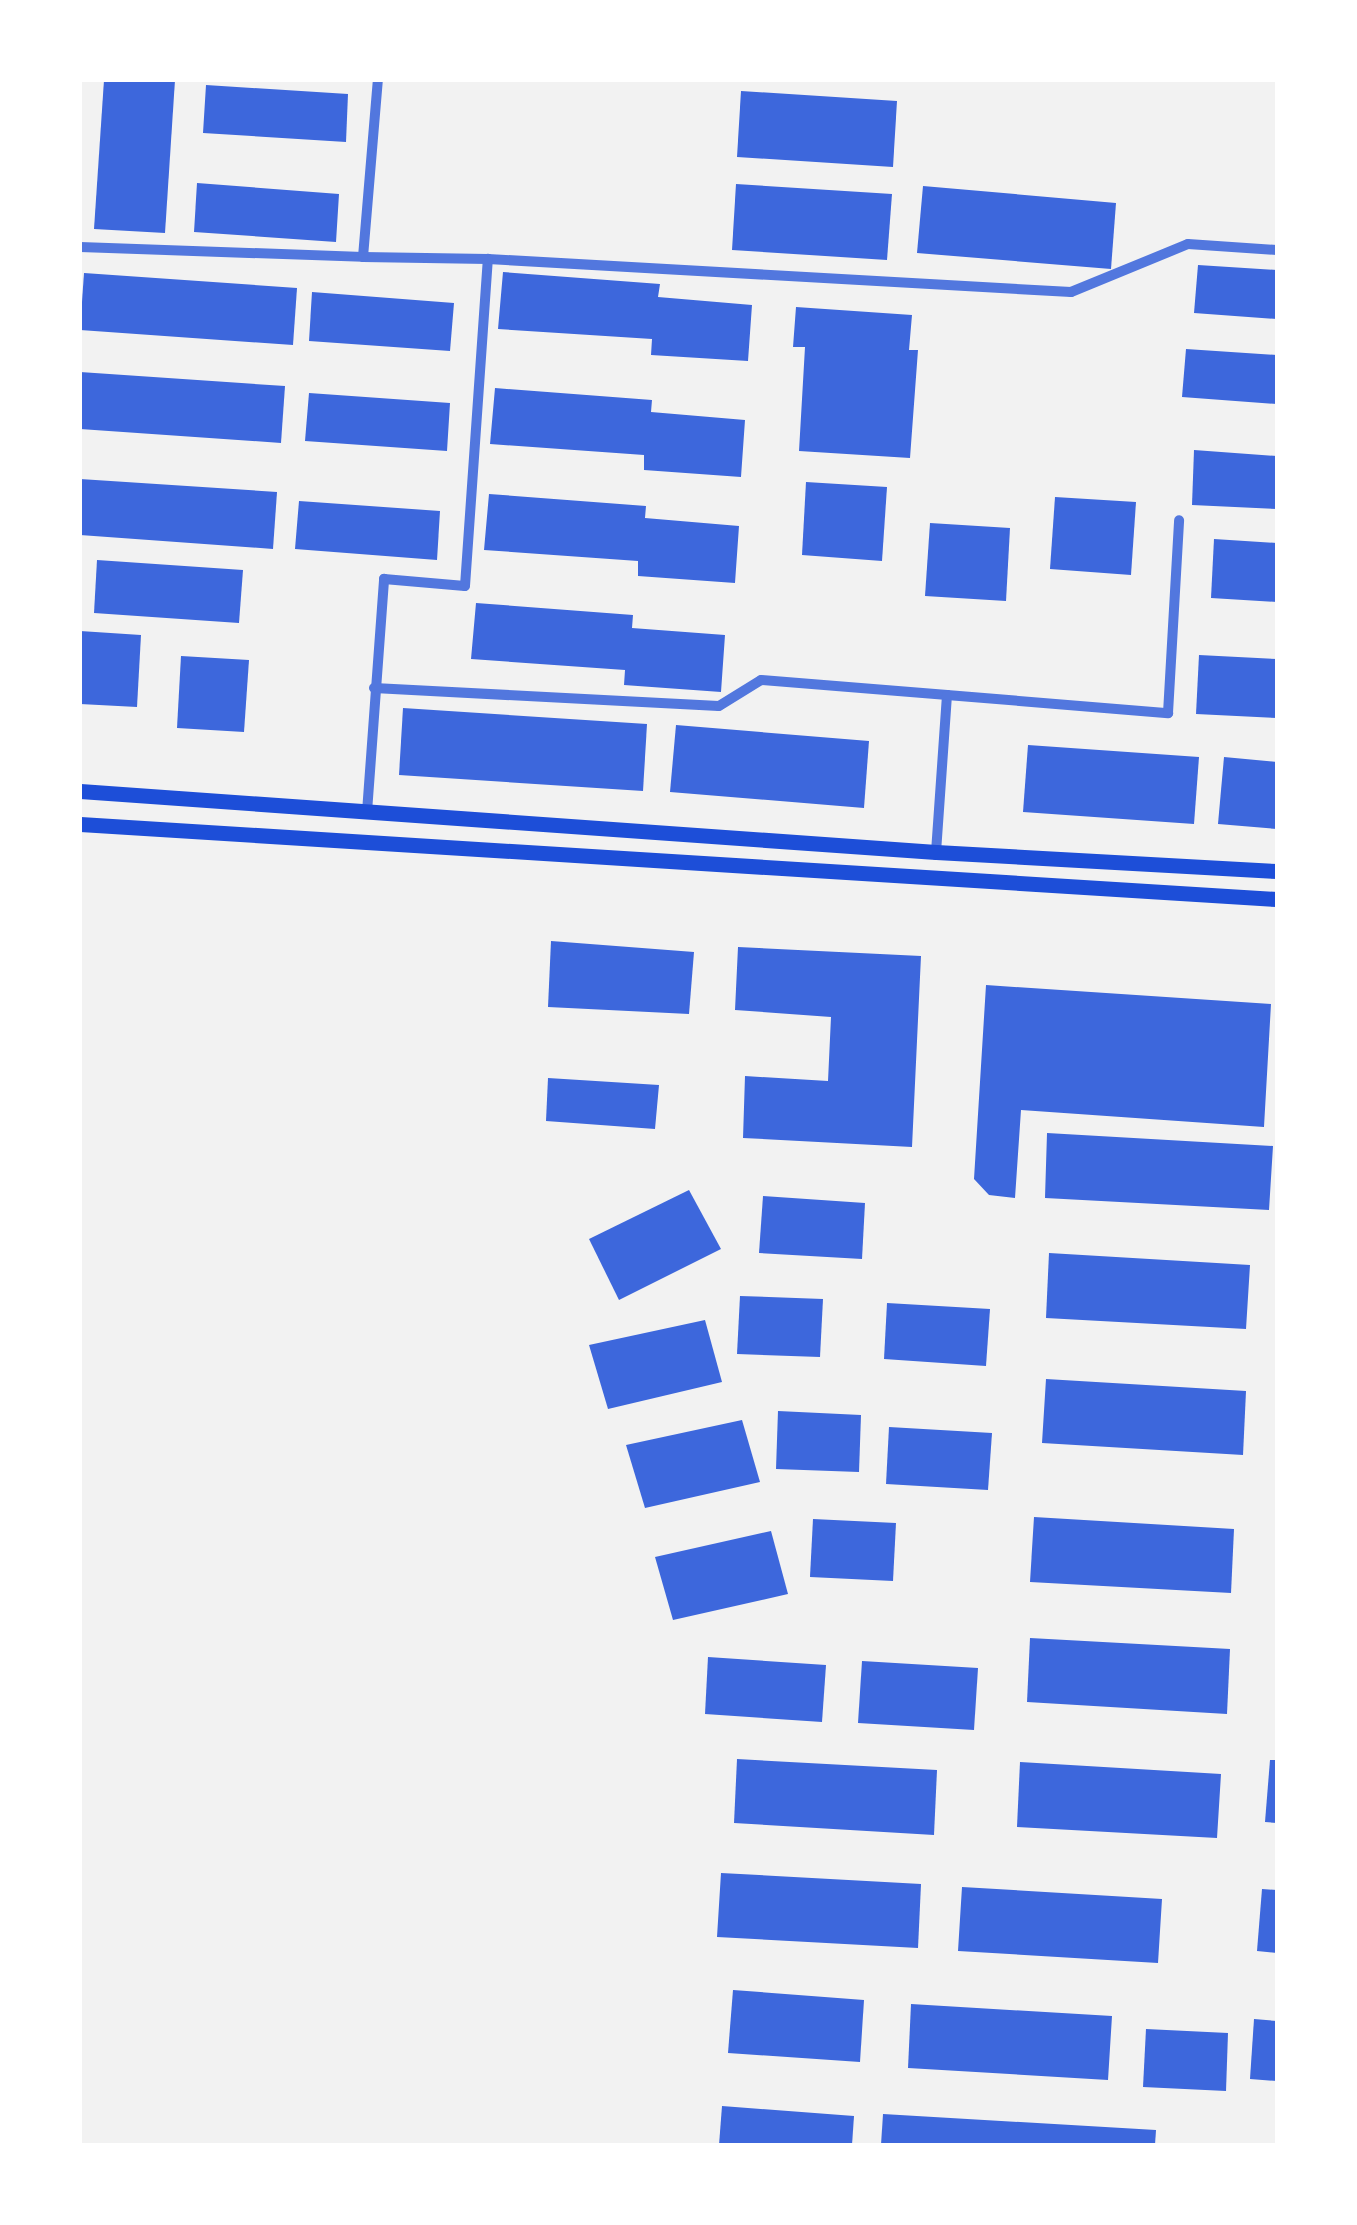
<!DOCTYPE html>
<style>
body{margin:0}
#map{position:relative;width:1357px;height:2225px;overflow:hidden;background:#f2f2f2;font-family:"Source Sans 3",sans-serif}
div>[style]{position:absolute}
.building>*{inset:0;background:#3d67dc}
.minor>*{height:10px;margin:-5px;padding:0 5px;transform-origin:5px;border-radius:5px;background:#5277de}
.secondary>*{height:15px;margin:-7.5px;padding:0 7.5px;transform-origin:7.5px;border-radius:7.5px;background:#1d4ed8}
span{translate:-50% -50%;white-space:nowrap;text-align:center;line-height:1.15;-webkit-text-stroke:10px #fff;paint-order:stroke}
.frame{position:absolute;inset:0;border:82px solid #fff;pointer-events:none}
</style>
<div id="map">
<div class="building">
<div style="clip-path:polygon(104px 80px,175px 80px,165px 233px,94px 229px)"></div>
<div style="clip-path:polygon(206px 85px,348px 94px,346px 142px,203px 133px)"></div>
<div style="clip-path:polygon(741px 91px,897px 101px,893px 167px,737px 157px)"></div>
<div style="clip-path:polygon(197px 183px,339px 194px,336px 242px,194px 232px)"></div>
<div style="clip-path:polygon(736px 184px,892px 194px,887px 260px,732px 250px)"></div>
<div style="clip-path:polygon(923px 186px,1116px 203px,1111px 269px,917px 253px)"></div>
<div style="clip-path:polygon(1198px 265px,1277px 270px,1277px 319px,1194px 313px)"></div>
<div style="clip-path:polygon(503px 272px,660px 284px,658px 297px,752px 305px,748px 361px,651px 355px,652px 339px,498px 329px)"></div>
<div style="clip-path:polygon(84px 273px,297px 288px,293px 345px,80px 330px)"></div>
<div style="clip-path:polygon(312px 292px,454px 303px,450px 351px,309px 341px)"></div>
<div style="clip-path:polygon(796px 307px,912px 315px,909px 350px,918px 350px,910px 458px,799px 451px,805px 347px,793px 347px)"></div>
<div style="clip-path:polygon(1186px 349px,1277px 355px,1277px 404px,1182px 397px)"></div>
<div style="clip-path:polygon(80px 372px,285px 386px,281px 443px,80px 429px)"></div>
<div style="clip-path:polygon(495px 388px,652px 400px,651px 412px,745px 420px,741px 477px,644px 470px,644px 455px,490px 444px)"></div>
<div style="clip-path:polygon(309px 393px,450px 403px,447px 451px,305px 441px)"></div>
<div style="clip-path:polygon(1194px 450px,1277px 456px,1277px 509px,1192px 505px)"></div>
<div style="clip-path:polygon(80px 479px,277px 492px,273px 549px,80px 535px)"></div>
<div style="clip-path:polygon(806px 482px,887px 487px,882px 561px,802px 555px)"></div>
<div style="clip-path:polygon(489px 494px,646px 506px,645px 518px,739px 526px,735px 583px,638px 576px,638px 561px,484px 550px)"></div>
<div style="clip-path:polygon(1055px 497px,1136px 502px,1131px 575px,1050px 569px)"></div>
<div style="clip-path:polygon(299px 501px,440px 511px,437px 560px,295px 549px)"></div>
<div style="clip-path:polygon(930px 523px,1010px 528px,1006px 601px,925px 596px)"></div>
<div style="clip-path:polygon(1214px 539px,1277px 543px,1277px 602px,1211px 598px)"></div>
<div style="clip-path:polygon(97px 560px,243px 570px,239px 623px,94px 613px)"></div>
<div style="clip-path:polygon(476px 603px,633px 615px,632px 628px,725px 635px,721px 692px,624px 685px,625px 670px,471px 659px)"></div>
<div style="clip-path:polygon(80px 631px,141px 635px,137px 707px,80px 704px)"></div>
<div style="clip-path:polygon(1199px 655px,1277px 659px,1277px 718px,1196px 714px)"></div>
<div style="clip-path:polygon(181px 656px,249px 660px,244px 732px,177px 728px)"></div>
<div style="clip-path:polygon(403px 708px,647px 724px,643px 791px,399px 775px)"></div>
<div style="clip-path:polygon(676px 725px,869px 741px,864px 808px,670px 792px)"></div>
<div style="clip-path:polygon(1028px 745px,1199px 757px,1194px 824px,1023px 812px)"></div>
<div style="clip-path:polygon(1224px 757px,1277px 762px,1277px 829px,1218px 824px)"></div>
<div style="clip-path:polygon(551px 941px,694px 952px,689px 1014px,548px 1007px)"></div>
<div style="clip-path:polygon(738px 947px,921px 956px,912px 1147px,743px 1138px,745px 1076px,828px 1081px,831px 1017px,735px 1010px)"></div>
<div style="clip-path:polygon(986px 985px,1271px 1004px,1264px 1127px,1021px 1110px,1015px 1198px,989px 1195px,974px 1179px)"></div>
<div style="clip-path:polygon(548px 1078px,659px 1085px,655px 1129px,546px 1121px)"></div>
<div style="clip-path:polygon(1047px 1133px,1273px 1146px,1269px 1210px,1045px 1198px)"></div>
<div style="clip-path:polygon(689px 1190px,721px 1249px,619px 1300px,589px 1239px)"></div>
<div style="clip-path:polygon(763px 1196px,865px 1203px,862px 1259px,759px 1253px)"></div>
<div style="clip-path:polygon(1049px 1253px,1250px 1265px,1246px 1329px,1046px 1318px)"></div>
<div style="clip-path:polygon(740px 1296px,823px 1299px,820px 1357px,737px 1354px)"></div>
<div style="clip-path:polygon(887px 1303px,990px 1309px,986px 1366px,884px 1359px)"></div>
<div style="clip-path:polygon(705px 1320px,722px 1382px,608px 1409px,589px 1345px)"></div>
<div style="clip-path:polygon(1046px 1379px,1246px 1391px,1243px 1455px,1042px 1443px)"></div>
<div style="clip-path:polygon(778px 1411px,861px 1415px,859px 1472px,776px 1469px)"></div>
<div style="clip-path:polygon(742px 1420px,760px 1482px,645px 1508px,626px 1445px)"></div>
<div style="clip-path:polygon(889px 1427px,992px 1433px,988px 1490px,886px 1484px)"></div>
<div style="clip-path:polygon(1034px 1517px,1234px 1529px,1231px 1593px,1030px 1582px)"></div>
<div style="clip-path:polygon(813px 1519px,896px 1523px,893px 1581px,810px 1577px)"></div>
<div style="clip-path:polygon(771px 1531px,788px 1594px,673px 1620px,655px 1557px)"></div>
<div style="clip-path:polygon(1030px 1638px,1230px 1649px,1227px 1714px,1027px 1702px)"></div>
<div style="clip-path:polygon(708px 1657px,826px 1665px,822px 1722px,705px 1714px)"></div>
<div style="clip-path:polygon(862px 1661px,978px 1668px,974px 1730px,858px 1723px)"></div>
<div style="clip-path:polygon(737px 1759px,937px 1770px,934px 1835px,734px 1823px)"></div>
<div style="clip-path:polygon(1270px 1760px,1277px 1760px,1277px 1823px,1265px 1822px)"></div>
<div style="clip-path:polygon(1020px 1762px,1221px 1774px,1217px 1838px,1017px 1827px)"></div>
<div style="clip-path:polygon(721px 1873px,921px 1884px,918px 1948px,717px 1937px)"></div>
<div style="clip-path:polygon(962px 1887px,1162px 1899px,1158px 1963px,958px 1951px)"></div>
<div style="clip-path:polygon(1262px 1889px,1277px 1890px,1277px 1953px,1257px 1951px)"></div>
<div style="clip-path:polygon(733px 1990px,864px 2000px,860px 2062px,728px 2053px)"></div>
<div style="clip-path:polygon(911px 2004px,1112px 2016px,1108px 2080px,908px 2068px)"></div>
<div style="clip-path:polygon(1254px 2019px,1277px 2021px,1277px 2081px,1250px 2079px)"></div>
<div style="clip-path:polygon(1146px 2029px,1228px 2033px,1226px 2091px,1143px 2087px)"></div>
<div style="clip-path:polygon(722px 2106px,854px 2116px,852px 2145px,719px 2145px)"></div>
<div style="clip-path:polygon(883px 2114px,1156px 2130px,1155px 2145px,881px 2145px)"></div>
</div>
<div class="minor">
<div style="left:80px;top:247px;width:283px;rotate:2deg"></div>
<div style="left:488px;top:259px;width:584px;rotate:3.24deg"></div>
<div style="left:1071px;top:292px;width:126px;rotate:-22.3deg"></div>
<div style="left:1188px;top:244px;width:89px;rotate:3.9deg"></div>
<div style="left:374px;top:688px;width:345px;rotate:3deg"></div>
<div style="left:719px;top:706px;width:49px;rotate:-31.8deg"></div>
<div style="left:761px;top:680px;width:187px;rotate:4.6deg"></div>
<div style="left:947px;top:695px;width:157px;rotate:94deg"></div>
<div style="left:947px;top:695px;width:222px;rotate:4.7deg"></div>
<div style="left:1168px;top:713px;width:193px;rotate:-86.7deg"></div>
<div style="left:367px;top:812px;width:234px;rotate:-85.8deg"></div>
<div style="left:384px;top:579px;width:81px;rotate:4.9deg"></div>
<div style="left:465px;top:586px;width:328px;rotate:-86deg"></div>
<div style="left:488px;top:259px;width:125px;rotate:-179.1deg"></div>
<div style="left:363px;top:257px;width:178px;rotate:-85.2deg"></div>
</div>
<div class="secondary">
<div style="left:80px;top:791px;width:858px;rotate:4.08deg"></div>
<div style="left:936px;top:852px;width:342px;rotate:3.2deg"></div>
<div style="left:80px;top:824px;width:1199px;rotate:3.59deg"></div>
</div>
<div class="frame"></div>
</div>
